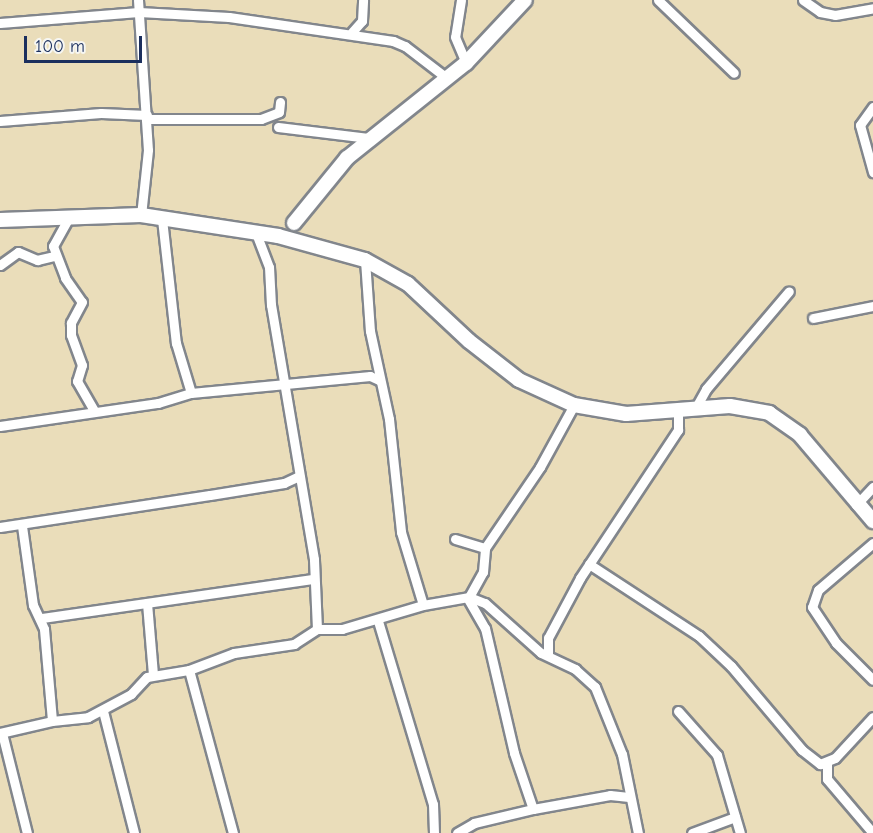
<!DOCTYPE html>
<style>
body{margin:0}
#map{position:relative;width:873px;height:833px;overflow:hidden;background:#eaddba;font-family:"Comic Neue",sans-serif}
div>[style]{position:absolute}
.roads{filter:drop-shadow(2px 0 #82868c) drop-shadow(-2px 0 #82868c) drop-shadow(0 2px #82868c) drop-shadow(0 -2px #82868c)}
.street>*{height:9px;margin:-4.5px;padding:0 4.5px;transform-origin:4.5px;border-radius:4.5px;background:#fff}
.secondary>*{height:14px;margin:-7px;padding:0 7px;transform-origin:7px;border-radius:7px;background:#fff}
span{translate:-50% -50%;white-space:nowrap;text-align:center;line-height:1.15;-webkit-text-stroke:4.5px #f6f6f2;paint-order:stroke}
.scale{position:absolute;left:24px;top:36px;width:118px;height:27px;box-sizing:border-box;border:3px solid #1b2f5e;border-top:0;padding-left:8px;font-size:18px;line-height:21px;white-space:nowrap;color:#1b2f5e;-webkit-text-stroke:4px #f6f6f2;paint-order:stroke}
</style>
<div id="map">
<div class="roads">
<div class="street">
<div style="left:138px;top:0;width:150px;rotate:86.2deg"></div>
<div style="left:148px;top:150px;width:65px;rotate:96.1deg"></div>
<div style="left:461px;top:0;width:37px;rotate:99deg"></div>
<div style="left:455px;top:37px;width:28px;rotate:67deg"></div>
<div style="left:658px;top:0;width:105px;rotate:43.8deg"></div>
<div style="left:803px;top:0;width:21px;rotate:35deg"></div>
<div style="left:820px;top:12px;width:15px;rotate:11deg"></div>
<div style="left:835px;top:15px;width:39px;rotate:-10deg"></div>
<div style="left:0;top:23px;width:139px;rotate:-4.5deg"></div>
<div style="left:139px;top:12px;width:90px;rotate:3.2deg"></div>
<div style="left:229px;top:17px;width:166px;rotate:8.3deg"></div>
<div style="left:393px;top:41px;width:13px;rotate:23deg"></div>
<div style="left:405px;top:46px;width:54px;rotate:37.5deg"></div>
<div style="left:352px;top:32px;width:15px;rotate:-48deg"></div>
<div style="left:362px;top:21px;width:21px;rotate:-87deg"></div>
<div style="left:873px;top:107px;width:22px;rotate:126deg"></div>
<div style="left:860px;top:125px;width:49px;rotate:74.5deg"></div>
<div style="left:147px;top:119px;width:114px"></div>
<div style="left:261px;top:119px;width:19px;rotate:-21deg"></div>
<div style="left:279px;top:112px;width:10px;rotate:-84deg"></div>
<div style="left:0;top:121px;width:101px;rotate:-4.5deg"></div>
<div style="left:101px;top:113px;width:46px;rotate:2.5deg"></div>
<div style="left:278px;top:127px;width:91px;rotate:7deg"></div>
<div style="left:68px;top:219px;width:31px;rotate:119deg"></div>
<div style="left:53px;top:246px;width:34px;rotate:69deg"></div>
<div style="left:65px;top:278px;width:29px;rotate:55deg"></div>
<div style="left:82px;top:302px;width:24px;rotate:118deg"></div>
<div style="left:71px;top:323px;width:12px;rotate:90deg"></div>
<div style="left:71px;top:335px;width:32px;rotate:70deg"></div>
<div style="left:82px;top:365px;width:17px;rotate:107deg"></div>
<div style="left:77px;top:381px;width:34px;rotate:60deg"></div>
<div style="left:162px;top:219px;width:125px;rotate:83.6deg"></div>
<div style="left:176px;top:343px;width:52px;rotate:73.3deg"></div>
<div style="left:365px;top:260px;width:71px;rotate:86deg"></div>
<div style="left:370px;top:331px;width:90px;rotate:77.8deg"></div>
<div style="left:389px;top:419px;width:114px;rotate:83.9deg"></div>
<div style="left:401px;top:532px;width:76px;rotate:73.2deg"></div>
<div style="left:0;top:265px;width:22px;rotate:-36deg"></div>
<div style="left:18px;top:252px;width:21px;rotate:23deg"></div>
<div style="left:37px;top:260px;width:18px;rotate:-13deg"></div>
<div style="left:813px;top:318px;width:61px;rotate:-11.3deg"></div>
<div style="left:695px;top:409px;width:23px;rotate:-61deg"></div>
<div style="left:706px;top:389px;width:128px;rotate:-49.7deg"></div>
<div style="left:0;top:426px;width:160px;rotate:-8.3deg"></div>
<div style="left:158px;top:403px;width:34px;rotate:-17deg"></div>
<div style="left:191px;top:393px;width:180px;rotate:-5.4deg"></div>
<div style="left:370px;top:376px;width:10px;rotate:24deg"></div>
<div style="left:856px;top:505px;width:25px;rotate:-47deg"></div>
<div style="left:22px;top:526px;width:80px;rotate:82.1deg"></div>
<div style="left:33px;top:605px;width:26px;rotate:65deg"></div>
<div style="left:44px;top:629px;width:92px;rotate:85deg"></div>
<div style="left:0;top:527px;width:212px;rotate:-8.7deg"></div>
<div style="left:210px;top:495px;width:75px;rotate:-9.2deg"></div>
<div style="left:284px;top:483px;width:17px;rotate:-25deg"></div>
<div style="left:455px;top:539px;width:31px;rotate:17deg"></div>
<div style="left:873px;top:543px;width:72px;rotate:139.5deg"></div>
<div style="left:818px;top:590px;width:18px;rotate:109deg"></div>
<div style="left:812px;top:607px;width:43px;rotate:56.3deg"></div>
<div style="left:836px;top:643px;width:52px;rotate:45deg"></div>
<div style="left:589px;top:564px;width:131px;rotate:33.2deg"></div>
<div style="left:699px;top:636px;width:44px;rotate:43.2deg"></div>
<div style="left:731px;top:666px;width:110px;rotate:49.8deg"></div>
<div style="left:802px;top:750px;width:23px;rotate:38deg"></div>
<div style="left:820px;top:764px;width:16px;rotate:-22deg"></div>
<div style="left:835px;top:758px;width:56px;rotate:-47.2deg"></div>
<div style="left:469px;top:597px;width:17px;rotate:21deg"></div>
<div style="left:485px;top:603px;width:75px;rotate:41.8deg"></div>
<div style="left:541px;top:653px;width:38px;rotate:25deg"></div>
<div style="left:575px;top:669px;width:27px;rotate:42deg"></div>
<div style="left:595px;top:687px;width:72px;rotate:68.1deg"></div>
<div style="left:622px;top:754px;width:81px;rotate:78.6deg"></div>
<div style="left:468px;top:599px;width:34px;rotate:60deg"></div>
<div style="left:485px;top:628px;width:128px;rotate:76.9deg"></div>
<div style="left:514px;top:753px;width:59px;rotate:71.3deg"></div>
<div style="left:147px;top:603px;width:72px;rotate:85.2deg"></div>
<div style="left:42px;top:618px;width:275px;rotate:-8.2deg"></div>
<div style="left:378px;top:621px;width:191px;rotate:73.3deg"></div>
<div style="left:433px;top:804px;width:29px;rotate:88deg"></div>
<div style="left:317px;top:629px;width:25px"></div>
<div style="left:342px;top:629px;width:84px;rotate:-16.5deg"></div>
<div style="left:423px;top:605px;width:47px;rotate:-9.9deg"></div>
<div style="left:469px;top:597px;width:29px;rotate:-61deg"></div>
<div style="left:483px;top:572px;width:24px;rotate:-85deg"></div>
<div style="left:485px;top:548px;width:98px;rotate:-55.8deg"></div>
<div style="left:540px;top:467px;width:71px;rotate:-61.3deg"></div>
<div style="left:548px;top:654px;width:16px;rotate:-90deg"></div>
<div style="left:548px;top:638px;width:68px;rotate:-61.9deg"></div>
<div style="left:580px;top:578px;width:178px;rotate:-56.5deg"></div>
<div style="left:678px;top:430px;width:19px;rotate:-90deg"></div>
<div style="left:189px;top:670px;width:169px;rotate:74.9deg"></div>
<div style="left:103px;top:711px;width:126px;rotate:75.7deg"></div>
<div style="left:678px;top:711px;width:59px;rotate:48.4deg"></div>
<div style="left:717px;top:755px;width:81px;rotate:73.6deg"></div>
<div style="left:0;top:733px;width:53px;rotate:-13deg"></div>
<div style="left:52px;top:721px;width:36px;rotate:-6deg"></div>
<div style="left:88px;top:717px;width:49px;rotate:-28.1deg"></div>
<div style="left:131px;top:694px;width:23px;rotate:-47deg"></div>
<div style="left:147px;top:677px;width:43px;rotate:-9.5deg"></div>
<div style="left:189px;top:670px;width:48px;rotate:-20.7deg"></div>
<div style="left:234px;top:653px;width:61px;rotate:-8.5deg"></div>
<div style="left:294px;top:644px;width:27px;rotate:-33deg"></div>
<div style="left:317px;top:629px;width:70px;rotate:-92.5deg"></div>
<div style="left:314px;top:559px;width:258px;rotate:-99.6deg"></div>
<div style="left:271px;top:305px;width:38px;rotate:-93deg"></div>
<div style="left:269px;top:267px;width:36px;rotate:-111deg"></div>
<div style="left:2px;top:733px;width:103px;rotate:76deg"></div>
<div style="left:827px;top:763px;width:16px;rotate:90deg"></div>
<div style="left:827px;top:779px;width:71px;rotate:49.6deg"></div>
<div style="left:457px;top:833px;width:20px;rotate:-30deg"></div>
<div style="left:474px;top:823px;width:61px;rotate:-13.3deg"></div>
<div style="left:533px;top:809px;width:78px;rotate:-10.3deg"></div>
<div style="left:610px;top:795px;width:19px;rotate:6deg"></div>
<div style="left:692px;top:833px;width:46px;rotate:-20.4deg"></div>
</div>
<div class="secondary">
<div style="left:0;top:220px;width:141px;rotate:-2deg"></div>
<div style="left:141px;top:215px;width:139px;rotate:8.7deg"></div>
<div style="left:278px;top:236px;width:90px;rotate:15.4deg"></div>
<div style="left:365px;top:260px;width:49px;rotate:29.2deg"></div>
<div style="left:408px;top:284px;width:83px;rotate:43.1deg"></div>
<div style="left:469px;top:341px;width:63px;rotate:38deg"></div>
<div style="left:519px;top:380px;width:60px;rotate:24.4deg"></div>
<div style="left:574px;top:405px;width:53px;rotate:9.8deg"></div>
<div style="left:626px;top:414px;width:104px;rotate:-4.4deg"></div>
<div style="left:730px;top:406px;width:40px;rotate:10deg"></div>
<div style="left:769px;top:413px;width:38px;rotate:35deg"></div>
<div style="left:800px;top:435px;width:113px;rotate:49.7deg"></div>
<div style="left:294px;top:223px;width:84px;rotate:-50.8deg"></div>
<div style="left:347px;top:158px;width:152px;rotate:-38.6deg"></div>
<div style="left:466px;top:63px;width:86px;rotate:-46.9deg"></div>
</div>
</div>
<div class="scale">100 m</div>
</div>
